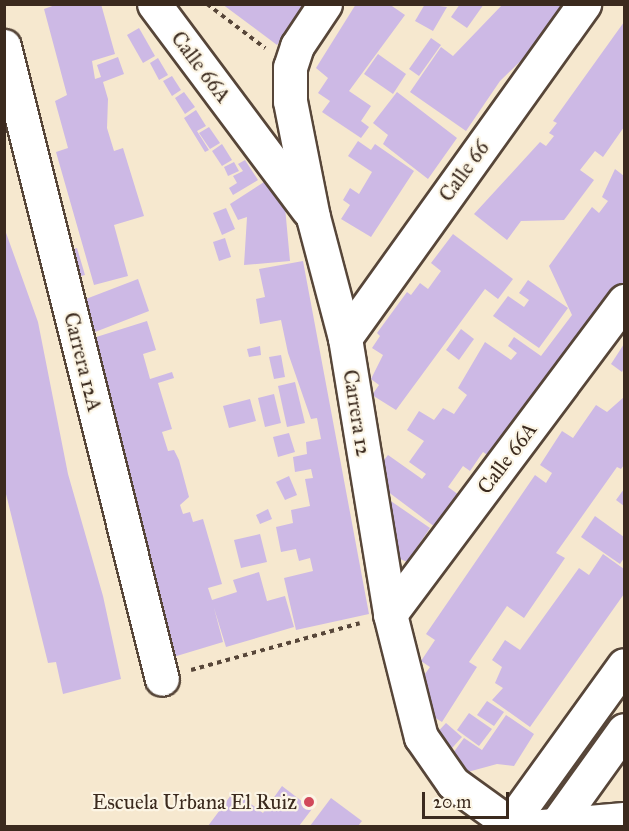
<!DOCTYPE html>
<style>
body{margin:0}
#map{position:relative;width:629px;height:831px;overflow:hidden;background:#f6e8cf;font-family:"IM FELL Great Primer",serif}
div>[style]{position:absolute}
.building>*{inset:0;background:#cdb9e5}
.path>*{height:4px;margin-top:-2px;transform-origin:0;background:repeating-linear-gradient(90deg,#574639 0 4.5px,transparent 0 9px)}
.roads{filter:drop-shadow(2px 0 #574639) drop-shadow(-2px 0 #574639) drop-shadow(0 2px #574639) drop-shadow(0 -2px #574639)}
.minor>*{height:33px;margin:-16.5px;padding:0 16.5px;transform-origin:16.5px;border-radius:16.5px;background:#fff}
.dots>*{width:16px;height:16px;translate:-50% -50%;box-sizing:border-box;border:3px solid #fcf5e5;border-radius:50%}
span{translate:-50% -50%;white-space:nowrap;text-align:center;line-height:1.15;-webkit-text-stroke:4.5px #fcf5e5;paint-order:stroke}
.street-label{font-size:21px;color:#3b2a1e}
.poi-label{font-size:21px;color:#3b2a1e}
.right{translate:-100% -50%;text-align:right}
.frame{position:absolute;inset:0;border:6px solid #3b2a1e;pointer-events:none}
.scale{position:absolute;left:422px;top:792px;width:87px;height:27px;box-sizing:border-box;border:3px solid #3b2a1e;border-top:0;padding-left:8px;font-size:18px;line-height:21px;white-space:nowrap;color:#3b2a1e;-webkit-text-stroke:4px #fcf5e5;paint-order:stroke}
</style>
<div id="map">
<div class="building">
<div style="clip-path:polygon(58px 4px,101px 4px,115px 54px,92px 61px,95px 79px,101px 77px,97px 65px,118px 57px,124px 74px,103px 82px,108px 99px,107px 128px,114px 151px,123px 148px,144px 216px,114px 225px,128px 276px,94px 285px,56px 152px,68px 148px,55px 101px,67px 95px,44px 9px)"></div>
<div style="clip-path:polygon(222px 4px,307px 4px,277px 45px)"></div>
<div style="clip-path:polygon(356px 4px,389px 4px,405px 15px,349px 91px,371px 106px,361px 121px,369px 127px,361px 138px,322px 112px,330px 101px,318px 93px,328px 78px,316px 68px)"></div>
<div style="clip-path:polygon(425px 4px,447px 7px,433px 31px,415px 21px)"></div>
<div style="clip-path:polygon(460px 4px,484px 4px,467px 28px,451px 17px)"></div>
<div style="clip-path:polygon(503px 4px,566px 4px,540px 42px,500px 81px,466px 131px,410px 92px,441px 47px,453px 56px)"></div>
<div style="clip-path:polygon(624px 22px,624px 127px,603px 157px,595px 151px,580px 170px,594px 180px,564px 220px,521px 221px,507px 240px,474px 214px,540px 142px,546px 146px,554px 136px,549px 133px,557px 123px,553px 121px)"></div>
<div style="clip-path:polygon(139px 28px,155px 56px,143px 63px,127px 35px)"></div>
<div style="clip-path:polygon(431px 38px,441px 45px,419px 76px,409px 69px)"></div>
<div style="clip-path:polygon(378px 54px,406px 74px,393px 94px,364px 74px)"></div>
<div style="clip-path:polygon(158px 58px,168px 75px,159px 80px,150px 63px)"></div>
<div style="clip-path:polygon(172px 76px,181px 90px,172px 96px,163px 81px)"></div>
<div style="clip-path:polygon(184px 92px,195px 107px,185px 114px,175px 98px)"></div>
<div style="clip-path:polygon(397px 92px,457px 138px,428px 179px,383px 144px,388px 135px,373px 123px)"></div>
<div style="clip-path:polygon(196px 110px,206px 126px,197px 131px,209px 150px,205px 152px,184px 118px)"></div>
<div style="clip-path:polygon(209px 127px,220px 143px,210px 149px,199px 133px)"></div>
<div style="clip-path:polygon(358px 141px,371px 150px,375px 144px,414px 171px,371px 237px,341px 219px,350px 205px,343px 200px,350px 188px,359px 194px,372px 172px,348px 156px)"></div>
<div style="clip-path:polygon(222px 144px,232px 160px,222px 166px,212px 151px)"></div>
<div style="clip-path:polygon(245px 160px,258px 180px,233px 195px,229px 188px,237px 183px,233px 176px,243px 171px,238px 164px)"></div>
<div style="clip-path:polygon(234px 162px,239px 171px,228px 176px,224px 167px)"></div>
<div style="clip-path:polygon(615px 169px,624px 176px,624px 292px,492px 458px,483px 452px,470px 471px,463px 466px,448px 487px,459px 495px,435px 527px,387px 491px,384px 460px,388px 455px,422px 479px,426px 474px,409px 462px,424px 441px,407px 430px,419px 411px,434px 420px,443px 408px,454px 414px,467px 395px,458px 388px,485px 342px,511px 360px,517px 353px,508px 346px,514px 337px,541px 356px,572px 315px,549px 266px,592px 207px,599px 213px,608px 201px,602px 197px)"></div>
<div style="clip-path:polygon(264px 182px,285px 207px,290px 261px,244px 265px,247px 217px,238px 220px,230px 204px)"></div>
<div style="clip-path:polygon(226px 208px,235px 229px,222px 235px,213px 213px)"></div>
<div style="clip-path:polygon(5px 230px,38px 322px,68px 474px,103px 596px,121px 679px,63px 694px,56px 662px,48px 663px,4px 486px)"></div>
<div style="clip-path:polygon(453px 234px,513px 279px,498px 299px,485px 289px,396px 410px,372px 395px,379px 385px,371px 379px,383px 355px,372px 348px,380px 336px,377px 333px,407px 292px,411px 295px,420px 283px,428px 289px,441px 271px,431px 263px)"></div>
<div style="clip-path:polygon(225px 238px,231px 257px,219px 261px,213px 242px)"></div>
<div style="clip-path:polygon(77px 248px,85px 275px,73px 278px,66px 251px)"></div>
<div style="clip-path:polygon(303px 261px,369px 614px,296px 630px,284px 578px,313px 571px,310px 558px,299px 561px,296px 549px,281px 552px,276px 527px,293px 523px,291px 510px,310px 506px,305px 479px,313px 478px,311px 469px,295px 472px,293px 457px,307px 454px,306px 442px,321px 439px,317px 418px,311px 419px,288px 353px,281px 320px,260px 324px,256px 299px,265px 297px,259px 269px)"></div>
<div style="clip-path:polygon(138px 279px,149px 311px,90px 334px,78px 302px)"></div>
<div style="clip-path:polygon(528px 280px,568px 308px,539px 348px,493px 316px,508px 296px,524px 307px,529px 300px,519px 293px)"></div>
<div style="clip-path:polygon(147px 321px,156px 350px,143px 354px,150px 379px,172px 372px,174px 378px,158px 383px,172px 429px,162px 432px,168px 451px,174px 450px,179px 460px,189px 497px,180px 505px,183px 514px,190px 512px,193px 522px,203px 519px,222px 584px,208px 588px,212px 600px,237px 592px,233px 580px,259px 572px,267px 601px,285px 596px,294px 627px,226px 647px,214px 608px,223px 642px,170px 658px,90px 339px)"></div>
<div style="clip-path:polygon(461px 329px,474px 339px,459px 360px,446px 350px)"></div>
<div style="clip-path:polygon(624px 344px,624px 368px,622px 372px,611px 364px)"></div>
<div style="clip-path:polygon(260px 346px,261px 355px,249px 357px,247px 349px)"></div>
<div style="clip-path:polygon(281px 355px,285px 377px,274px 379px,269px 357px)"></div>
<div style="clip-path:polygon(295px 382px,305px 423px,287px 427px,278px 386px)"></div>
<div style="clip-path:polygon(274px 394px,281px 423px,265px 427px,258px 398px)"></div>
<div style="clip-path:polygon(624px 397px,624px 465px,621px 469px,617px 467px,556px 553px,565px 558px,524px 618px,507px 606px,469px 662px,477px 667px,442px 722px,424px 711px,420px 681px,430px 667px,421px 661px,435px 640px,426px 634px,535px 475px,546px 483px,552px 473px,540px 465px,562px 431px,573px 438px,596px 405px,607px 412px)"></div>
<div style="clip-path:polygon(250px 399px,256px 421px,229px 428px,223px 406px)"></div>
<div style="clip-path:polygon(289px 433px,295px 452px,278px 457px,273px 437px)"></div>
<div style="clip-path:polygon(289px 476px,297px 495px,285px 500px,276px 482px)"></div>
<div style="clip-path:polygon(624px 489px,624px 506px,616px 500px)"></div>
<div style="clip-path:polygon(385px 497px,430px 528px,407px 562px,396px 557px)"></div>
<div style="clip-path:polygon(268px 509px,272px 519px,260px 524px,256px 515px)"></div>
<div style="clip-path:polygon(595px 516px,624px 537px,624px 558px,620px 564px,581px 537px)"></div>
<div style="clip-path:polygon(260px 534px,267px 562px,241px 568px,234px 540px)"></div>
<div style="clip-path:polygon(603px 554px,624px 569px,624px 594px,530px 727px,492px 700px,503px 688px,495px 683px,502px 667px,492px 660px,505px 640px,520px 650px,579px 568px,589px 575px)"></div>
<div style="clip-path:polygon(487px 701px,504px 712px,494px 726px,477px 715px)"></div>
<div style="clip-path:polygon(469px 713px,492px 729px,479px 746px,457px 730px)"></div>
<div style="clip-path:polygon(506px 715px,534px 734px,514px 766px,497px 764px,464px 773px,448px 760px,464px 738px,482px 750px)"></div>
<div style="clip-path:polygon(446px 723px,462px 737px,444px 757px,431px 739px)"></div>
<div style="clip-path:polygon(282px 786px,312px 809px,299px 826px,208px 826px,234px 791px,263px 813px)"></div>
<div style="clip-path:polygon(331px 798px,362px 821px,358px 826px,310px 826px)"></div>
</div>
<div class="path">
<div style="left:207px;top:4px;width:73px;rotate:37.2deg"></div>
<div style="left:191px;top:670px;width:175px;rotate:-15.5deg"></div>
</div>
<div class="roads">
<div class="minor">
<div style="left:154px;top:4px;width:257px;rotate:53.2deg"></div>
<div style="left:325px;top:4px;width:50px;rotate:123.7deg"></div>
<div style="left:297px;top:46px;width:22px;rotate:108deg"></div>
<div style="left:290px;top:67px;width:34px;rotate:90deg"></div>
<div style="left:290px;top:101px;width:118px;rotate:78.8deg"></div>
<div style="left:313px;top:217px;width:125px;rotate:75.2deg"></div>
<div style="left:345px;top:338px;width:280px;rotate:80.7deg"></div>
<div style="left:390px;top:614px;width:127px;rotate:75.9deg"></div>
<div style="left:421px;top:737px;width:56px;rotate:55.2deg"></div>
<div style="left:453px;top:783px;width:70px;rotate:35.7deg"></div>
<div style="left:4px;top:46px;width:652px;rotate:75.99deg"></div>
<div style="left:345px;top:338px;width:411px;rotate:-54.4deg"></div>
<div style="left:390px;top:614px;width:391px;rotate:-53.2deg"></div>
<div style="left:508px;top:826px;width:198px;rotate:-54.2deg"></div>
<div style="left:542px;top:826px;width:82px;rotate:-4.9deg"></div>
<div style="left:555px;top:826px;width:118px;rotate:-54.3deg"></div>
</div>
</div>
<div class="dots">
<div style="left:309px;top:802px;background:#d1495b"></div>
</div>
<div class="street-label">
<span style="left:201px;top:67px;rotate:53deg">Calle 66A</span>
<span style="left:464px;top:171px;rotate:-54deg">Calle 66</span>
<span style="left:83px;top:362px;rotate:76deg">Carrera 12A</span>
<span style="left:357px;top:413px;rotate:81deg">Carrera 12</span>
<span style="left:507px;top:458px;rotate:-53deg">Calle 66A</span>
</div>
<div class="poi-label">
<span class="right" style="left:297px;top:802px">Escuela Urbana El Ruiz</span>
</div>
<div class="frame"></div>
<div class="scale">20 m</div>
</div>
